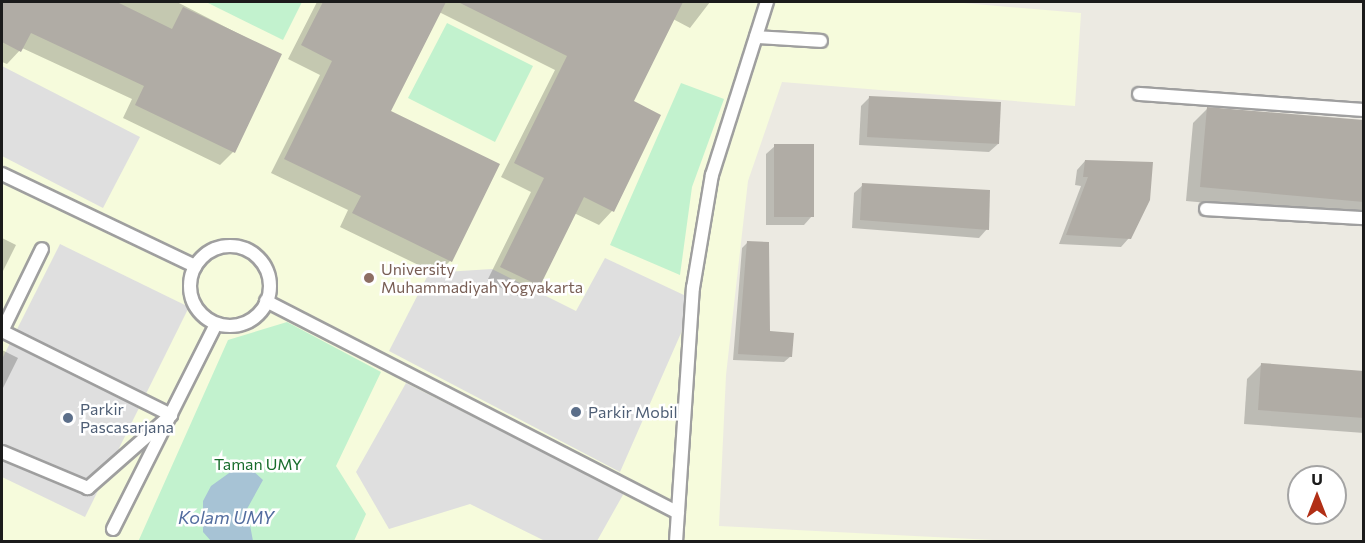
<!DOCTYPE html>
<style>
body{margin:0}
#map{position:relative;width:1365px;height:543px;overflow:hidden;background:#eceae2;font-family:Commissioner,sans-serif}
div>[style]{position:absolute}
.education>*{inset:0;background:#f6fbdc}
.park>*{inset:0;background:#c2f2ce}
.parking>*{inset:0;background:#dfdfdf}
.water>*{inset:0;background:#a7c3d5}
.shadow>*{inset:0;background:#0003}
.building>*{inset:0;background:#b0aca5}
.roads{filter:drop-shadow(2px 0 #9f9f9f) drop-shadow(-2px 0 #9f9f9f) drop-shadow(0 2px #9f9f9f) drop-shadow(0 -2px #9f9f9f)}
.lane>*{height:12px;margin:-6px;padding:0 6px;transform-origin:6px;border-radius:6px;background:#fff}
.lane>.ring{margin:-6px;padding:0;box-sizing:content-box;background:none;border:12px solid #fff;border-radius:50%}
.dots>*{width:16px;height:16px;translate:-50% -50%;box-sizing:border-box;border:3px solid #fff;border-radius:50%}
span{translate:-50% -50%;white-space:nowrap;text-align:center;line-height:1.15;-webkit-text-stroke:5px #fff;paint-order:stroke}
.education-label{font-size:16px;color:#785e54}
.left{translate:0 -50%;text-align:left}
.service-label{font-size:16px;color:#4e5e75}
.park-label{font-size:16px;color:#176c2b}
.water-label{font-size:18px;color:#536d9f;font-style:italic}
.frame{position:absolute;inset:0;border:3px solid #1b1b1b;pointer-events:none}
.north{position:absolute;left:1287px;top:465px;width:60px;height:60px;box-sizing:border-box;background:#fff;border:2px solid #a4a4a4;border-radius:50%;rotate:0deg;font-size:16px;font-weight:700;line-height:24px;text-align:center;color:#1b1b1b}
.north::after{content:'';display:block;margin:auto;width:21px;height:27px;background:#b12f16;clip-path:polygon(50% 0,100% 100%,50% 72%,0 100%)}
</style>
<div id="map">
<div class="education">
<div style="clip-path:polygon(2px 2px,952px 2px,1081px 13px,1075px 106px,782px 82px,748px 181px,726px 375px,719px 526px,1013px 541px,2px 541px)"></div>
</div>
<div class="park">
<div style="clip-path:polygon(206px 2px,302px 2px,283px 40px)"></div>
<div style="clip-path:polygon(447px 23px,533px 66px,495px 142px,408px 98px)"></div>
<div style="clip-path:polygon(681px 83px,724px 99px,692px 187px,680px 275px,610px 245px)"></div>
<div style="clip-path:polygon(287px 322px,381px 372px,336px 466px,366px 514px,354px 541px,138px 542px,228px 340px)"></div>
</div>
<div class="parking">
<div style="clip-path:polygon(2px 66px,140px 137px,103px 208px,2px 156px)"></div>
<div style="clip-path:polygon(60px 244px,189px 307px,85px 517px,2px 477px,2px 359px)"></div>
<div style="clip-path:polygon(605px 258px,686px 296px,685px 324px,620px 472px,389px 351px,429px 273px,492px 269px,576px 311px)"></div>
<div style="clip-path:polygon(406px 383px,624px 493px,597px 541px,545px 541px,470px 504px,389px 529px,356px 472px)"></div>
</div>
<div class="water">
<div style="clip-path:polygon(249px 467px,263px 480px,247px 509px,253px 541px,211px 541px,203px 532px,203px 501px,211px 486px,236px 468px)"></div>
</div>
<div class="shadow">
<div style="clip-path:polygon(2px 2px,177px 2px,280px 55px,233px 152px,220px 165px,123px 118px,132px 99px,22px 48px,7px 64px,2px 62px)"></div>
<div style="clip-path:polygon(317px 2px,710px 2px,690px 28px,673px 19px,632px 102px,612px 211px,599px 225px,574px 213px,538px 285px,525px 299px,487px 281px,531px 192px,501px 177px,555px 70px,439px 12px,389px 112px,450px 261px,437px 274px,340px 227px,348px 210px,271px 173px,320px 75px,288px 59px)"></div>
<div style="clip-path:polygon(869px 98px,998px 144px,989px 152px,859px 145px,861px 106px)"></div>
<div style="clip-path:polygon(1207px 109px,1364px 122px,1364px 217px,1186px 201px,1193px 123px)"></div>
<div style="clip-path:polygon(775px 146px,812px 216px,804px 225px,766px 225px,766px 154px)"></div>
<div style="clip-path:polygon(1085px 161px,1129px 238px,1121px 247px,1059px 244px,1081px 186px,1075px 185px,1077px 170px)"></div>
<div style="clip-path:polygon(863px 185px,987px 229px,979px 238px,852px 228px,854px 193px)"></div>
<div style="clip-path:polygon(2px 238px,16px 245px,2px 273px)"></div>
<div style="clip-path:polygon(748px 242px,768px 333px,791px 356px,784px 362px,733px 360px,742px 248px)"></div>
<div style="clip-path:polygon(2px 350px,18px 358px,2px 390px)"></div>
<div style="clip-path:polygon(1262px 364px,1364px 372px,1364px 433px,1244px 424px,1247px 379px)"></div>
</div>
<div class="building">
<div style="clip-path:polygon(2px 2px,117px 2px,172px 29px,183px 7px,282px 54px,235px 153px,135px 105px,144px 86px,31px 33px,21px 52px,2px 42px)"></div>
<div style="clip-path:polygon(323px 2px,446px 2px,391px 111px,500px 164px,452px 262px,352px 213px,361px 196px,284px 159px,332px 61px,301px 45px)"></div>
<div style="clip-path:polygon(458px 2px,683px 2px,634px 101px,661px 115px,614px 212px,584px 197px,540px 286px,500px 267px,544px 178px,514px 163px,567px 56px)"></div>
<div style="clip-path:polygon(869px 96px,1001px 102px,999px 144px,867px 137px)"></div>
<div style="clip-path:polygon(1207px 107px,1364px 120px,1364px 202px,1200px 187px)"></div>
<div style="clip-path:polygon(774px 144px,814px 144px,814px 217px,774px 217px)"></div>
<div style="clip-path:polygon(1085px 160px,1153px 162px,1150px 200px,1131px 239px,1066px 235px,1088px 177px,1083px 177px)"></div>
<div style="clip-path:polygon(862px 183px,990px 190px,989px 230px,860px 220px)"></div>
<div style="clip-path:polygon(747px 241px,769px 242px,770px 331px,794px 333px,792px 357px,738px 354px)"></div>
<div style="clip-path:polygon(1261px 363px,1364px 371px,1364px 418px,1258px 410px)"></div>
</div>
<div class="roads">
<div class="lane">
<div style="left:756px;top:37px;width:65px;rotate:3.5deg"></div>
<div style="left:1139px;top:94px;width:226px;rotate:4.1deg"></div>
<div style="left:2px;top:174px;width:214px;rotate:25.5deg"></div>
<div style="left:1206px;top:209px;width:158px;rotate:3.3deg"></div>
<div class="ring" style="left:190px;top:246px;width:68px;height:68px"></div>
<div style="left:266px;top:301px;width:463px;rotate:27.2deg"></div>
<div style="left:2px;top:331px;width:189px;rotate:26.4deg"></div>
<div style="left:171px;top:415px;width:111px;rotate:138.7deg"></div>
<div style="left:88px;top:488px;width:93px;rotate:-157.3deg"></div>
<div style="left:2px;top:331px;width:91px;rotate:-64deg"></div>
<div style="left:113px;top:529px;width:229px;rotate:-63.3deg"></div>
<div style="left:676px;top:542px;width:255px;rotate:-86.2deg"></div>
<div style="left:693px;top:288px;width:115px;rotate:-80.5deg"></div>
<div style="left:712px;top:175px;width:182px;rotate:-72.4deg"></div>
</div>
</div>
<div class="dots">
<div style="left:369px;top:278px;background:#8d6e63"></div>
<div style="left:576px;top:412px;background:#5c6f8a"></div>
<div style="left:68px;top:418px;background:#5c6f8a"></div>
</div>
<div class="education-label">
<span class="left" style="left:381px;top:278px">University<br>Muhammadiyah Yogyakarta</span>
</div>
<div class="service-label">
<span class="left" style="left:80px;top:418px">Parkir<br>Pascasarjana</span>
<span class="left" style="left:588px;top:412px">Parkir Mobil</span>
</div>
<div class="park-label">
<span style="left:258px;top:464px">Taman UMY</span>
</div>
<div class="water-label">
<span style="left:226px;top:517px">Kolam UMY</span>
</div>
<div class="frame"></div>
<div class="north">U</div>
</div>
